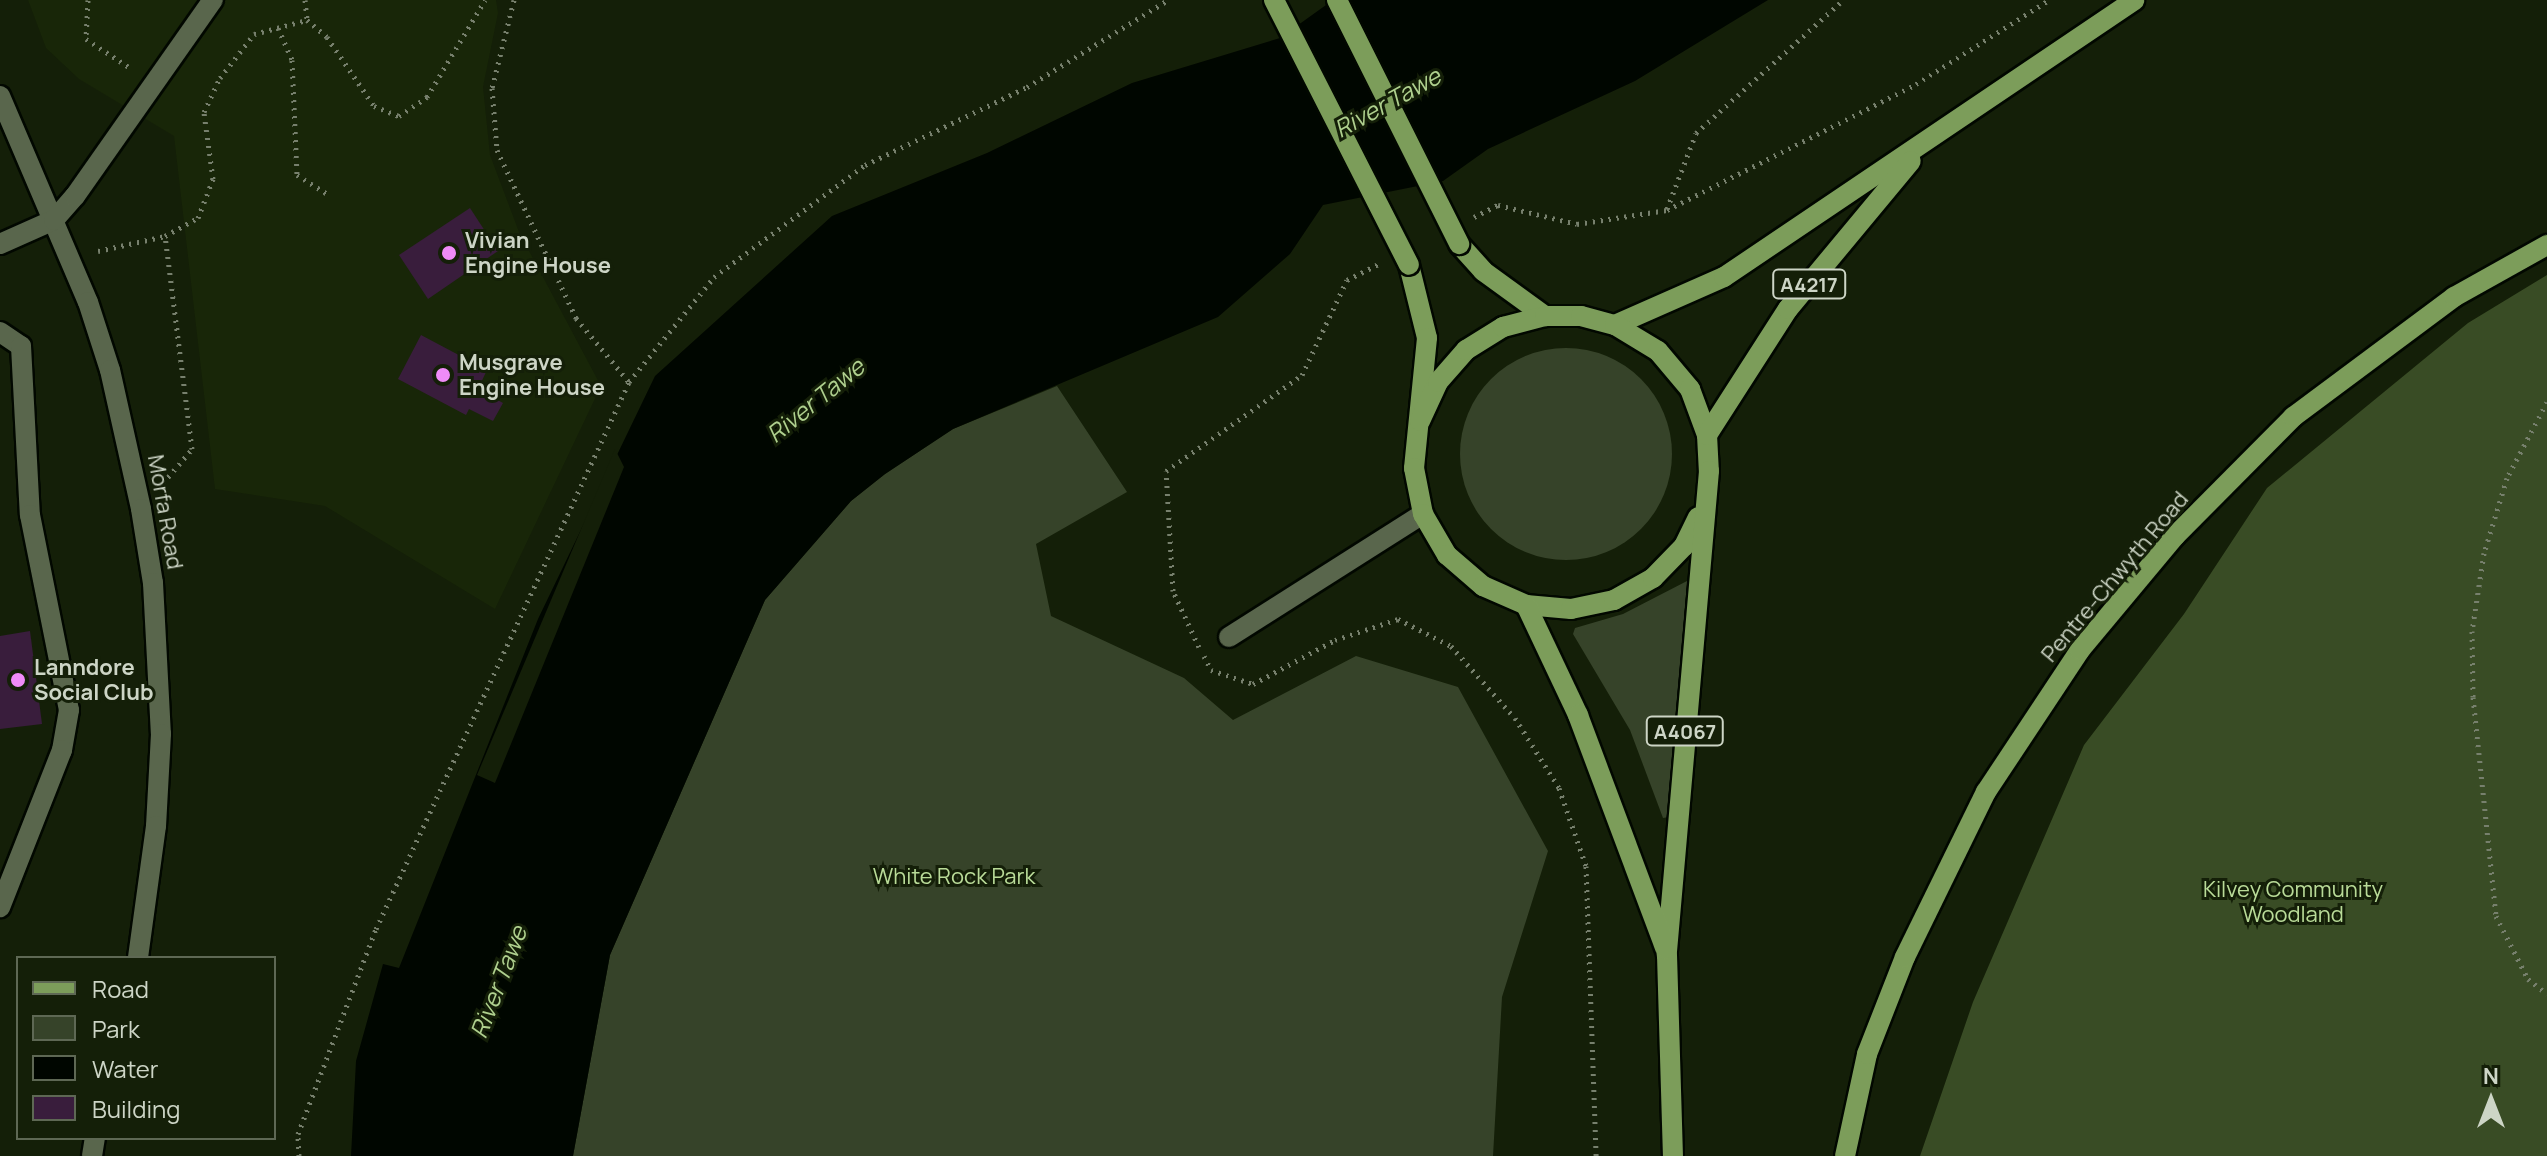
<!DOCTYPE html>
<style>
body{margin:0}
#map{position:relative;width:2547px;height:1156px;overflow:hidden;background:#141f08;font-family:Manrope,sans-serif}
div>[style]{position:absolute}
.built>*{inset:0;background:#182608}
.green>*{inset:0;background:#364329}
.round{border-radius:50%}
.forest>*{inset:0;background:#394c25}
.water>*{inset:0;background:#000600}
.pier>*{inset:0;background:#141f08}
.building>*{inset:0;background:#391d3c}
.path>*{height:5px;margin-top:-2.5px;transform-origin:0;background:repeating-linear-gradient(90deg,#77806d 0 2px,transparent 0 8px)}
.roads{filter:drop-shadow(2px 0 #020800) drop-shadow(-2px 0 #020800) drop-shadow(0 2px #020800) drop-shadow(0 -2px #020800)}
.minor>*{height:20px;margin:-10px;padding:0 10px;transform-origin:10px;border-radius:10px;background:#59664c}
.major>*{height:20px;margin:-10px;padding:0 10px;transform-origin:10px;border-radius:10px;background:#7c9d5a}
.bridges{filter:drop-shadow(2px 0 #020800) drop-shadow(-2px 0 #020800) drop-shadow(0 2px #020800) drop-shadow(0 -2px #020800)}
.major-bridge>*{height:20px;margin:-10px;padding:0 10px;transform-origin:10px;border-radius:10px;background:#7c9d5a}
.dots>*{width:22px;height:22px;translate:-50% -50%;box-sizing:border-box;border:4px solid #141f08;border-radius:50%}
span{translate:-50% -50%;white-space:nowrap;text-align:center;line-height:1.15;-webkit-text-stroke:6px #141f08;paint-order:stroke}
.shield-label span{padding:2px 6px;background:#141f08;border:2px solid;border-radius:6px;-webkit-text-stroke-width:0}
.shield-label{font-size:20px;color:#cdd5c6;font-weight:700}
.poi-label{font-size:22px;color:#cdd5c6;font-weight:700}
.left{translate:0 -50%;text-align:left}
.street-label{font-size:22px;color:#cdd5c6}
.park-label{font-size:22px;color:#b9db98}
.water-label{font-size:24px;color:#afd08e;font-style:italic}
.legend{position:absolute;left:16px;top:956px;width:260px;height:184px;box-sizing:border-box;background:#141f08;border:2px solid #5e6854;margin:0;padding:10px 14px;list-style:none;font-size:24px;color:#cdd5c6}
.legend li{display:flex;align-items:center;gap:16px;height:40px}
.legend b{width:40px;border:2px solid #5e6854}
.north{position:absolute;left:2451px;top:1060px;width:80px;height:80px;-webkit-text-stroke:6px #141f08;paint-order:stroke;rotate:0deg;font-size:22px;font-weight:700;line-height:32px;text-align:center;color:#cdd5c6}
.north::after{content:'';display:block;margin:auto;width:28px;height:36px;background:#cdd5c6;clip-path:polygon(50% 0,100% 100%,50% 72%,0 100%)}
</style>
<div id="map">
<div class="built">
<div style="clip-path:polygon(28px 0,496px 0,498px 13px,483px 87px,490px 155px,519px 232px,601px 386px,495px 609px,325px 506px,215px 489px,174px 136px,79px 79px,46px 48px)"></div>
</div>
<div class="green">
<div class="round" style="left:1460px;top:348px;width:212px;height:212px"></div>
<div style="clip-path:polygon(1057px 386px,1127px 492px,1036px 544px,1051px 616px,1184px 678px,1233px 720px,1356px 656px,1458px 687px,1548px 851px,1502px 997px,1493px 1156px,573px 1156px,610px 955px,765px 600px,851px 501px,885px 474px,953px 429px)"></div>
<div style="clip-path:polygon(1687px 581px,1669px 817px,1663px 818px,1630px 730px,1573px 634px,1575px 628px,1623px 614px)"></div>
</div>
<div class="forest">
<div style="clip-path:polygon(2547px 275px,2547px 1156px,1920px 1156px,1973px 1002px,2084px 745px,2184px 614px,2267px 488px,2468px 323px)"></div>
</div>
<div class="water">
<div style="clip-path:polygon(1333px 0,1768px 0,1635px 81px,1488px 149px,1443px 181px,1323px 205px,1290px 254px,1218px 317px,953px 429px,885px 474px,851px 501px,765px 600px,610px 955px,573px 1156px,351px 1156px,356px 1061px,383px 964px,399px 968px,538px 619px,655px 376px,832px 216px,987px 153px,1132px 83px,1280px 38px)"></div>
</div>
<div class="pier">
<div style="clip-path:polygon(615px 449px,624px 467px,495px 783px,477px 775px)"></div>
</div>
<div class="building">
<div style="clip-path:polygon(470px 208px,498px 251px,428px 299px,399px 255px)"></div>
<div style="clip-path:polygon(421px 335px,487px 370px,478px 389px,503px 403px,493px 421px,469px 409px,466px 415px,398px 379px)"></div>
<div style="clip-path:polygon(30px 631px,42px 724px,0 729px,0 636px)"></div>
</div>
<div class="path">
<div style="left:88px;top:0;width:39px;rotate:93deg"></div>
<div style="left:86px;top:39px;width:55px;rotate:33.1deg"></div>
<div style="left:305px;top:0;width:20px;rotate:84deg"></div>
<div style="left:514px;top:0;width:91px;rotate:104deg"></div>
<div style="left:492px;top:88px;width:62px;rotate:85.4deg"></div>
<div style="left:497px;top:150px;width:186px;rotate:64.8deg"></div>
<div style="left:576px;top:318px;width:83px;rotate:50.4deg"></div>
<div style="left:278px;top:28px;width:35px;rotate:66deg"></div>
<div style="left:292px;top:60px;width:115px;rotate:87.5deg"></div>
<div style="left:297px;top:175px;width:39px;rotate:32deg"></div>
<div style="left:1667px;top:209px;width:81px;rotate:-69.1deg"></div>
<div style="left:1696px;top:133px;width:198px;rotate:-42.1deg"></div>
<div style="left:1474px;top:217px;width:27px;rotate:-27deg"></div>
<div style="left:1498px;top:205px;width:81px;rotate:13.5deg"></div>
<div style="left:1577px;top:224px;width:91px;rotate:-8.8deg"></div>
<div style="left:1667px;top:210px;width:279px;rotate:-26.8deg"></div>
<div style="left:1916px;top:84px;width:157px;rotate:-32.3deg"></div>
<div style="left:98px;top:251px;width:69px;rotate:-12.6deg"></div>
<div style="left:165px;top:236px;width:38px;rotate:-29deg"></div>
<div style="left:198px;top:218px;width:42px;rotate:-69deg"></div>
<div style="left:213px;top:179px;width:68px;rotate:-97.7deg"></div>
<div style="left:204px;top:112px;width:38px;rotate:-65deg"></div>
<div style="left:220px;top:78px;width:56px;rotate:-52.3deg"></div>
<div style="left:254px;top:34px;width:55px;rotate:-14.8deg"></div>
<div style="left:307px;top:20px;width:26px;rotate:40deg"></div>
<div style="left:327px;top:37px;width:83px;rotate:55.7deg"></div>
<div style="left:374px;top:106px;width:27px;rotate:22deg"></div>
<div style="left:399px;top:116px;width:34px;rotate:-34deg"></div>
<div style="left:427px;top:97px;width:113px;rotate:-59.1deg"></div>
<div style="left:2547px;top:402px;width:86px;rotate:117.8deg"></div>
<div style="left:2507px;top:478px;width:78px;rotate:107deg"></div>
<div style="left:2484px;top:553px;width:79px;rotate:98.7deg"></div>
<div style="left:2472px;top:631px;width:66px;rotate:89.1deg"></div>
<div style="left:2473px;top:697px;width:220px;rotate:84deg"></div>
<div style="left:2496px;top:916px;width:71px;rotate:63.1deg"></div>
<div style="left:2528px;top:979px;width:24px;rotate:38deg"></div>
<div style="left:163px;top:483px;width:45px;rotate:-49.5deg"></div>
<div style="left:192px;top:449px;width:215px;rotate:-97.2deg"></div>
<div style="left:1199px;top:647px;width:62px;rotate:-114.9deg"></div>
<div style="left:1173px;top:591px;width:120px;rotate:-93.3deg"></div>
<div style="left:1166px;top:471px;width:166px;rotate:-35.2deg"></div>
<div style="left:1302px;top:375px;width:105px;rotate:-64.7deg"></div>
<div style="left:1347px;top:280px;width:36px;rotate:-27deg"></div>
<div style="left:1204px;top:656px;width:16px;rotate:63deg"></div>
<div style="left:1211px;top:670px;width:44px;rotate:18.4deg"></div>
<div style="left:1253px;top:684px;width:93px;rotate:-28.2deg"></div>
<div style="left:1335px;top:640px;width:66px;rotate:-18.4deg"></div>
<div style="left:1398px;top:619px;width:59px;rotate:27deg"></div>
<div style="left:1451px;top:646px;width:96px;rotate:48.4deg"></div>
<div style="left:1515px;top:718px;width:83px;rotate:57.8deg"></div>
<div style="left:1559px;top:788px;width:83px;rotate:70.9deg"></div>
<div style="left:1586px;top:866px;width:290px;rotate:88deg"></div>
<div style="left:299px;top:1156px;width:22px;rotate:-93deg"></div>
<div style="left:298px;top:1134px;width:219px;rotate:-69.2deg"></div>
<div style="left:376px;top:929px;width:603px;rotate:-65.18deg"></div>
<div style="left:629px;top:382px;width:135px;rotate:-51deg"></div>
<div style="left:714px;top:277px;width:188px;rotate:-36.6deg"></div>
<div style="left:865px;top:165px;width:180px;rotate:-25.7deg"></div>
<div style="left:1027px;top:87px;width:166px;rotate:-31.7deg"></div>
</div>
<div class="roads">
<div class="minor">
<div style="left:0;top:96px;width:224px;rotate:66.9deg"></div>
<div style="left:88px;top:302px;width:71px;rotate:72.1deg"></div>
<div style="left:110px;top:370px;width:142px;rotate:77.4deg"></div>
<div style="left:141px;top:509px;width:75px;rotate:80.8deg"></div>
<div style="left:153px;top:583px;width:151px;rotate:87deg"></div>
<div style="left:161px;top:734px;width:92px;rotate:93.1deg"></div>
<div style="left:156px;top:826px;width:133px;rotate:97.8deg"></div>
<div style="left:0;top:244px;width:59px;rotate:-24deg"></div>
<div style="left:54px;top:220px;width:32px;rotate:-49deg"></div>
<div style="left:75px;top:196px;width:240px;rotate:-54.9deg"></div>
<div style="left:0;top:332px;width:25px;rotate:34deg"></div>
<div style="left:21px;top:346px;width:169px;rotate:87deg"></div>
<div style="left:30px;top:515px;width:199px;rotate:78.7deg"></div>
<div style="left:69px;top:710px;width:41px;rotate:99.9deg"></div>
<div style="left:62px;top:750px;width:169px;rotate:111.5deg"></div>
<div style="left:1229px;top:637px;width:230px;rotate:-32.4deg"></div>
<div style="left:92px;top:1156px;width:18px;rotate:-81deg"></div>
</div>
<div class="major">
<div style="left:1459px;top:244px;width:36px;rotate:48deg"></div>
<div style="left:1483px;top:271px;width:77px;rotate:36deg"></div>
<div style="left:1409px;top:265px;width:75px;rotate:76.1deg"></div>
<div style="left:1427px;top:338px;width:131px;rotate:95.7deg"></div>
<div style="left:1414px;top:468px;width:47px;rotate:78.9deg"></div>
<div style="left:1423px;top:514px;width:48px;rotate:59.7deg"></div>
<div style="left:1447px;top:555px;width:48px;rotate:40.7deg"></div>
<div style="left:1483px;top:586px;width:47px;rotate:23.8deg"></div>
<div style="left:1526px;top:605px;width:45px;rotate:5.1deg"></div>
<div style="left:1571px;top:609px;width:44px;rotate:-11.8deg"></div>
<div style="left:1614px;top:600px;width:45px;rotate:-29.4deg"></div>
<div style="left:1653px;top:578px;width:45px;rotate:-45.9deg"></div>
<div style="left:1684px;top:546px;width:32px;rotate:-64deg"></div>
<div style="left:1615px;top:325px;width:119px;rotate:-23.8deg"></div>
<div style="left:1724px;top:277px;width:495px;rotate:-34deg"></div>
<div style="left:1420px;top:421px;width:43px;rotate:-65.2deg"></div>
<div style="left:1438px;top:382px;width:43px;rotate:-48.8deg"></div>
<div style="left:1466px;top:350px;width:44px;rotate:-31.9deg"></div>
<div style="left:1503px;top:327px;width:43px;rotate:-14.7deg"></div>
<div style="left:1545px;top:316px;width:36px"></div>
<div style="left:1581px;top:316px;width:35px;rotate:15deg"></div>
<div style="left:1615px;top:325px;width:50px;rotate:31.2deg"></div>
<div style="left:1658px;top:351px;width:50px;rotate:49.9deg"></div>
<div style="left:1690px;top:389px;width:49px;rotate:69.7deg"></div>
<div style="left:1707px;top:435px;width:36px;rotate:87deg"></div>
<div style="left:1709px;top:471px;width:486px;rotate:95deg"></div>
<div style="left:1667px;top:955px;width:201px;rotate:88.3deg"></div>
<div style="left:1707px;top:435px;width:150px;rotate:-57.3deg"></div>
<div style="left:1788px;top:309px;width:192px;rotate:-50.3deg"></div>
<div style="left:1526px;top:605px;width:122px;rotate:64.7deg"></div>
<div style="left:1578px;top:715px;width:249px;rotate:69.5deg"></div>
<div style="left:1845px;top:1156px;width:104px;rotate:-77.8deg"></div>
<div style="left:1867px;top:1054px;width:104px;rotate:-68.6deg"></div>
<div style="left:1905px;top:957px;width:184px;rotate:-63.9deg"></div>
<div style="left:1986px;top:792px;width:170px;rotate:-56.5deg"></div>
<div style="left:2080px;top:650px;width:148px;rotate:-50.2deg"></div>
<div style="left:2175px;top:536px;width:168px;rotate:-45.2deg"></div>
<div style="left:2293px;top:417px;width:201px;rotate:-36.7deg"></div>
<div style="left:2454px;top:297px;width:107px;rotate:-29.2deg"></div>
</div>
</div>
<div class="bridges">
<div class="major-bridge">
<div style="left:1274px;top:0;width:297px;rotate:63deg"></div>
<div style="left:1337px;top:0;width:273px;rotate:63.4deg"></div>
</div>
</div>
<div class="dots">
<div style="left:449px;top:253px;background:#ef8bf7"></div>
<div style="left:443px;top:375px;background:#ef8bf7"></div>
<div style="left:18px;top:680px;background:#ef8bf7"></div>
</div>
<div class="shield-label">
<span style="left:1809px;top:284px">A4217</span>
<span style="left:1685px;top:731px">A4067</span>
</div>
<div class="poi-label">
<span class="left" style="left:465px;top:253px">Vivian<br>Engine House</span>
<span class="left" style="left:459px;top:375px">Musgrave<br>Engine House</span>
<span class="left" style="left:34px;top:680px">Lanndore<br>Social Club</span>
</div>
<div class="street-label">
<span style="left:165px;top:512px;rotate:80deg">Morfa Road</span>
<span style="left:2115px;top:577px;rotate:-50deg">Pentre-Chwyth Road</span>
</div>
<div class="park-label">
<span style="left:954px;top:877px">White Rock Park</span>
<span style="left:2293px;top:902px">Kilvey Community<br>Woodland</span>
</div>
<div class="water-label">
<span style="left:1387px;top:102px;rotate:-29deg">River Tawe</span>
<span style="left:815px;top:400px;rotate:-39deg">River Tawe</span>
<span style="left:498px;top:982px;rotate:-69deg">River Tawe</span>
</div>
<ul class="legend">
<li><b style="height:10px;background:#7c9d5a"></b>Road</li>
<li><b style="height:22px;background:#364329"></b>Park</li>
<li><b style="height:22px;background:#000600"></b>Water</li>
<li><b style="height:22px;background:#391d3c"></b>Building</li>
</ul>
<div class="north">N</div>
</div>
